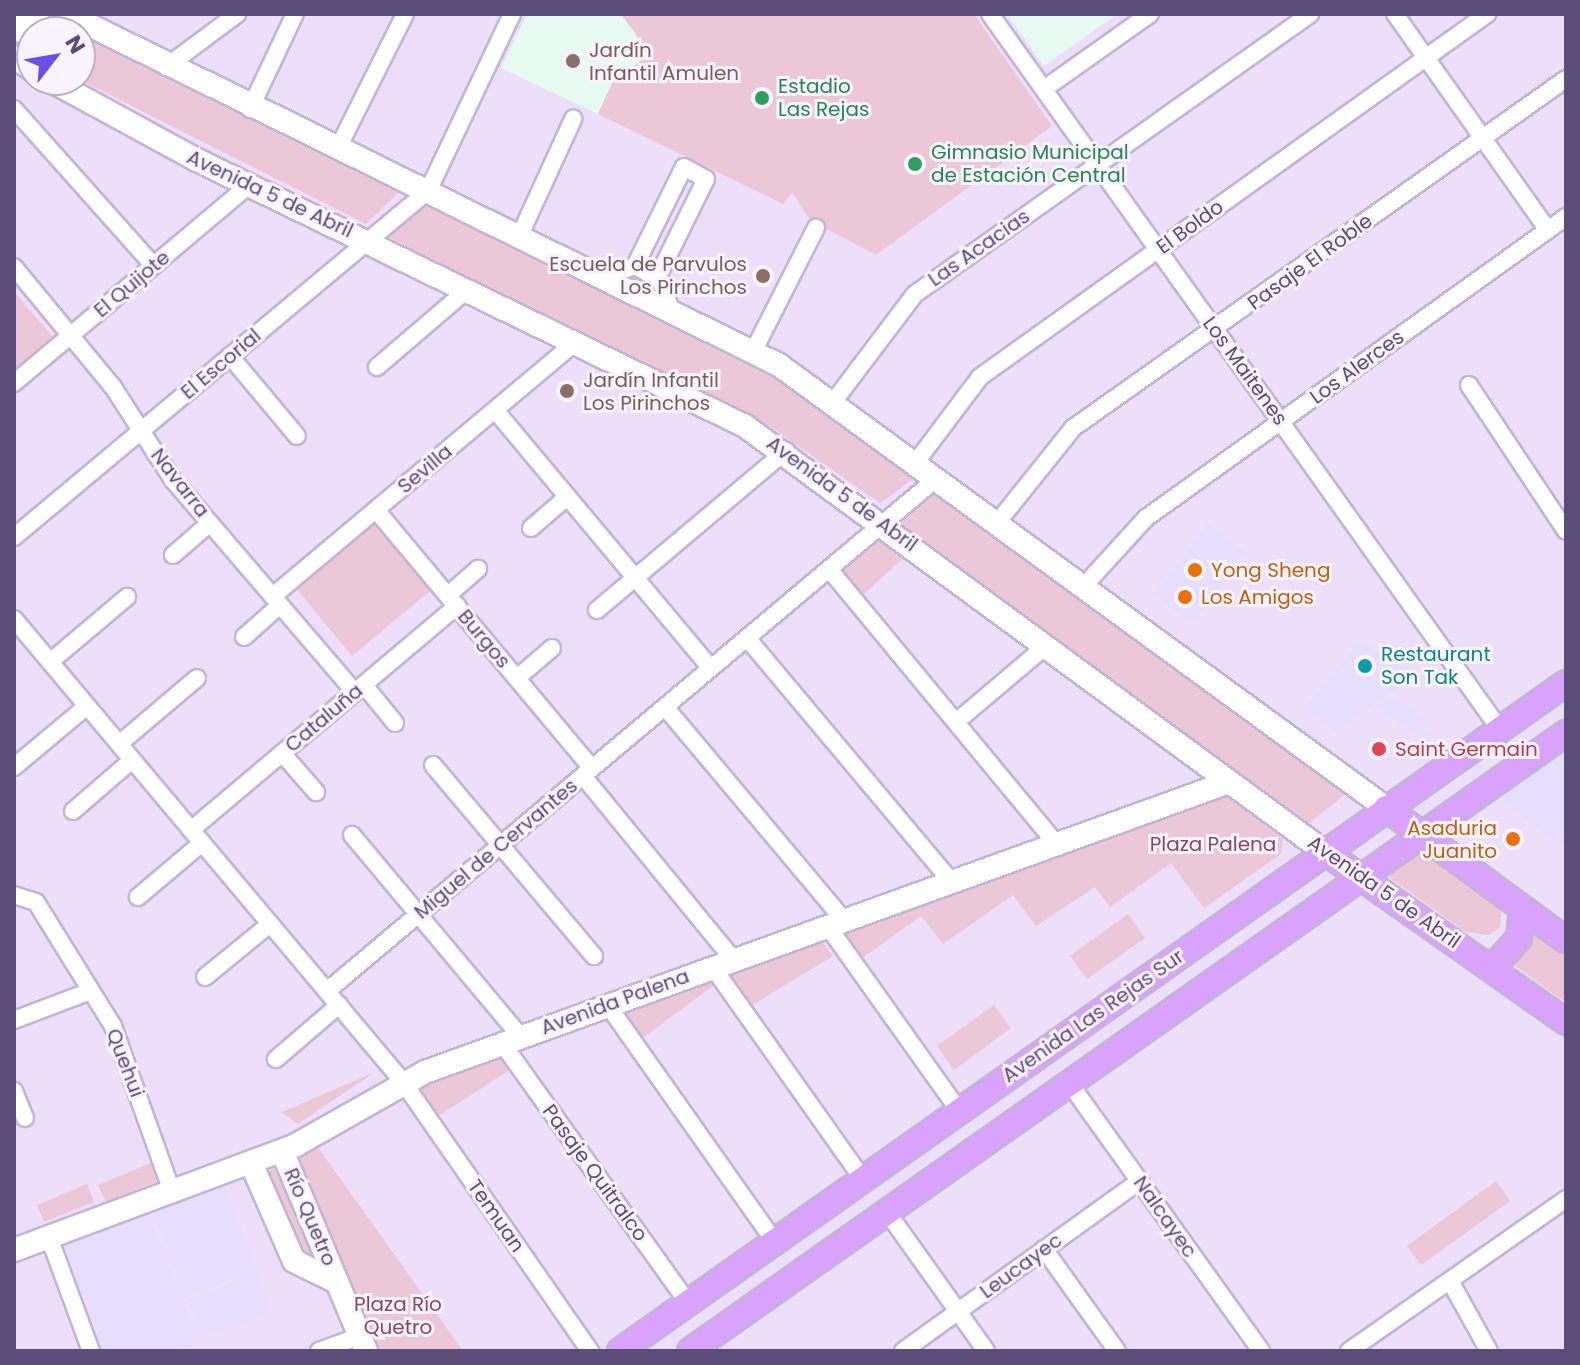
<!DOCTYPE html>
<meta charset="utf-8">
<style>
body{margin:0}
#map{position:relative;width:1580px;height:1365px;overflow:hidden;background:#f5eafd;font-family:Poppins,sans-serif}
div>[style]{position:absolute}
.residential>*{inset:0;background:#eddefa}
.commercial>*{inset:0;background:#e7defd}
.education>*{inset:0;background:#e7faf2}
.green>*{inset:0;background:#ecc7d7}
.roads{filter:drop-shadow(2px 0 #c2b5d5) drop-shadow(-2px 0 #c2b5d5) drop-shadow(0 2px #c2b5d5) drop-shadow(0 -2px #c2b5d5)}
.street>*{height:16px;margin:-8px;padding:0 8px;transform-origin:8px;border-radius:8px;background:#fff}
.secondary>*{height:22px;margin:-11px;padding:0 11px;transform-origin:11px;border-radius:11px;background:#fff}
.primary>*{height:24px;margin:-12px;padding:0 12px;transform-origin:12px;border-radius:12px;background:#d9a2fc}
.dots>*{width:22px;height:22px;translate:-50% -50%;box-sizing:border-box;border:4px solid #f9f2ff;border-radius:50%}
span{translate:-50% -50%;white-space:nowrap;text-align:center;line-height:1.15;-webkit-text-stroke:6px #f9f2ff;paint-order:stroke}
.education-label{font-size:20px;color:#785e54}
.left{translate:0 -50%;text-align:left}
.right{translate:-100% -50%;text-align:right}
.leisure-label{font-size:20px;color:#27864d}
.street-label{font-size:20px;color:#5b4c7a}
.food-label{font-size:20px;color:#c56008}
.culture-label{font-size:20px;color:#0d838f}
.health-label{font-size:20px;color:#be3a42}
.park-label{font-size:20px;color:#8c485e}
.frame{position:absolute;inset:0;border:16px solid #5b4c7a;pointer-events:none}
.north{position:absolute;left:16px;top:16px;width:80px;height:80px;box-sizing:border-box;background:#f9f2ff;border:2px solid #bab0ca;border-radius:50%;rotate:59deg;font-size:22px;font-weight:700;line-height:32px;text-align:center;color:#5b4c7a}
.north::after{content:'';display:block;margin:auto;width:28px;height:36px;background:#6c4de9;clip-path:polygon(50% 0,100% 100%,50% 72%,0 100%)}
</style>
<div id="map">
<div class="residential">
<div style="clip-path:polygon(evenodd,14px 14px,1566px 14px,1566px 1351px,14px 1351px,14px 14px,32px 32px,80px 32px,80px 80px,32px 80px,32px 32px)"></div>
</div>
<div class="commercial">
<div style="clip-path:polygon(1208px 524px,1246px 553px,1192px 624px,1155px 595px)"></div>
<div style="clip-path:polygon(1361px 640px,1415px 677px,1335px 731px,1305px 708px)"></div>
<div style="clip-path:polygon(1392px 697px,1424px 717px,1417px 724px,1435px 737px,1427px 742px,1376px 706px)"></div>
<div style="clip-path:polygon(1566px 748px,1566px 841px,1561px 847px,1496px 795px)"></div>
<div style="clip-path:polygon(224px 1182px,257px 1270px,185px 1297px,152px 1209px)"></div>
<div style="clip-path:polygon(149px 1211px,200px 1342px,176px 1351px,104px 1351px,63px 1244px)"></div>
<div style="clip-path:polygon(257px 1273px,272px 1311px,202px 1338px,187px 1299px)"></div>
</div>
<div class="education">
<div style="clip-path:polygon(527px 14px,621px 14px,651px 54px,612px 83px,598px 114px,501px 68px)"></div>
<div style="clip-path:polygon(1007px 14px,1117px 14px,1044px 66px)"></div>
</div>
<div class="green">
<div style="clip-path:polygon(621px 14px,974px 14px,1052px 126px,876px 255px,810px 220px,792px 192px,783px 204px,598px 114px,612px 83px,650px 54px)"></div>
<div style="clip-path:polygon(80px 33px,399px 192px,366px 224px,80px 80px)"></div>
<div style="clip-path:polygon(428px 204px,786px 383px,915px 478px,880px 503px,769px 426px,386px 236px)"></div>
<div style="clip-path:polygon(14px 292px,54px 338px,14px 372px)"></div>
<div style="clip-path:polygon(938px 490px,1348px 792px,1307px 825px,897px 522px)"></div>
<div style="clip-path:polygon(372px 522px,430px 591px,352px 656px,295px 587px)"></div>
<div style="clip-path:polygon(880px 536px,907px 555px,858px 599px,839px 573px)"></div>
<div style="clip-path:polygon(1220px 792px,1283px 839px,1281px 854px,1204px 908px,1171px 863px,1110px 907px,1095px 887px,1036px 926px,1013px 895px,943px 944px,921px 916px,861px 959px,840px 929px)"></div>
<div style="clip-path:polygon(1425px 849px,1502px 907px,1500px 927px,1489px 935px,1466px 932px,1384px 874px)"></div>
<div style="clip-path:polygon(1128px 914px,1145px 938px,1087px 979px,1070px 956px)"></div>
<div style="clip-path:polygon(1531px 925px,1566px 951px,1566px 1003px,1506px 959px)"></div>
<div style="clip-path:polygon(820px 939px,833px 956px,751px 1006px,728px 973px)"></div>
<div style="clip-path:polygon(705px 976px,713px 986px,643px 1038px,623px 1009px)"></div>
<div style="clip-path:polygon(994px 1005px,1011px 1028px,954px 1070px,937px 1046px)"></div>
<div style="clip-path:polygon(501px 1054px,511px 1069px,432px 1120px,412px 1093px)"></div>
<div style="clip-path:polygon(375px 1072px,298px 1124px,281px 1112px,282px 1112px)"></div>
<div style="clip-path:polygon(317px 1146px,463px 1351px,376px 1351px,295px 1159px)"></div>
<div style="clip-path:polygon(151px 1163px,158px 1181px,106px 1202px,98px 1185px)"></div>
<div style="clip-path:polygon(273px 1167px,316px 1253px,314px 1259px,302px 1259px,266px 1177px)"></div>
<div style="clip-path:polygon(1496px 1181px,1510px 1201px,1421px 1265px,1407px 1246px)"></div>
<div style="clip-path:polygon(87px 1184px,94px 1202px,44px 1222px,37px 1205px)"></div>
</div>
<div class="roads">
<div class="street">
<div style="left:990px;top:14px;width:877px;rotate:54.52deg"></div>
<div style="left:1395px;top:14px;width:265px;rotate:54.7deg"></div>
<div style="left:166px;top:67px;width:89px;rotate:-36.7deg"></div>
<div style="left:1044px;top:89px;width:130px;rotate:-35.3deg"></div>
<div style="left:14px;top:109px;width:209px;rotate:48.3deg"></div>
<div style="left:250px;top:109px;width:105px;rotate:-64.7deg"></div>
<div style="left:337px;top:150px;width:152px;rotate:-63.4deg"></div>
<div style="left:520px;top:235px;width:128px;rotate:-65.4deg"></div>
<div style="left:635px;top:266px;width:110px;rotate:-63.7deg"></div>
<div style="left:684px;top:167px;width:25px;rotate:29deg"></div>
<div style="left:706px;top:179px;width:110px;rotate:116.3deg"></div>
<div style="left:14px;top:267px;width:156px;rotate:50.5deg"></div>
<div style="left:113px;top:387px;width:111px;rotate:57.2deg"></div>
<div style="left:173px;top:480px;width:279px;rotate:49.4deg"></div>
<div style="left:606px;top:276px;width:31px;rotate:-19deg"></div>
<div style="left:635px;top:266px;width:29px;rotate:29deg"></div>
<div style="left:660px;top:280px;width:29px;rotate:70deg"></div>
<div style="left:754px;top:350px;width:137px;rotate:-63.1deg"></div>
<div style="left:230px;top:356px;width:104px;rotate:50.1deg"></div>
<div style="left:377px;top:367px;width:120px;rotate:-40.6deg"></div>
<div style="left:14px;top:383px;width:307px;rotate:-40.1deg"></div>
<div style="left:1469px;top:385px;width:175px;rotate:56.4deg"></div>
<div style="left:834px;top:401px;width:134px;rotate:-52.9deg"></div>
<div style="left:915px;top:294px;width:484px;rotate:-35.3deg"></div>
<div style="left:495px;top:410px;width:336px;rotate:50.1deg"></div>
<div style="left:916px;top:462px;width:106px;rotate:-53deg"></div>
<div style="left:980px;top:377px;width:624px;rotate:-35.6deg"></div>
<div style="left:376px;top:510px;width:336px;rotate:50.1deg"></div>
<div style="left:997px;top:523px;width:122px;rotate:-51.3deg"></div>
<div style="left:1073px;top:428px;width:604px;rotate:-35.3deg"></div>
<div style="left:531px;top:528px;width:48px;rotate:-40.7deg"></div>
<div style="left:14px;top:537px;width:540px;rotate:-39.89deg"></div>
<div style="left:428px;top:191px;width:196px;rotate:-64.6deg"></div>
<div style="left:173px;top:555px;width:49px;rotate:-40.9deg"></div>
<div style="left:829px;top:569px;width:356px;rotate:50.4deg"></div>
<div style="left:1083px;top:587px;width:93px;rotate:-47.6deg"></div>
<div style="left:1146px;top:518px;width:517px;rotate:-35.63deg"></div>
<div style="left:448px;top:595px;width:40px;rotate:-41deg"></div>
<div style="left:273px;top:596px;width:395px;rotate:-40deg"></div>
<div style="left:597px;top:610px;width:247px;rotate:-40.1deg"></div>
<div style="left:14px;top:619px;width:605px;rotate:49.96deg"></div>
<div style="left:403px;top:1082px;width:328px;rotate:55.2deg"></div>
<div style="left:244px;top:637px;width:48px;rotate:-41.6deg"></div>
<div style="left:747px;top:638px;width:317px;rotate:50deg"></div>
<div style="left:50px;top:662px;width:101px;rotate:-40.2deg"></div>
<div style="left:517px;top:678px;width:46px;rotate:-40.6deg"></div>
<div style="left:364px;top:685px;width:49px;rotate:50.8deg"></div>
<div style="left:665px;top:707px;width:277px;rotate:50deg"></div>
<div style="left:956px;top:722px;width:119px;rotate:-40.2deg"></div>
<div style="left:119px;top:744px;width:102px;rotate:-40.2deg"></div>
<div style="left:282px;top:753px;width:52px;rotate:48.9deg"></div>
<div style="left:433px;top:765px;width:250px;rotate:49.9deg"></div>
<div style="left:14px;top:767px;width:95px;rotate:-39.9deg"></div>
<div style="left:583px;top:776px;width:237px;rotate:50.7deg"></div>
<div style="left:73px;top:811px;width:78px;rotate:-40.8deg"></div>
<div style="left:191px;top:830px;width:348px;rotate:-40.1deg"></div>
<div style="left:352px;top:835px;width:262px;rotate:50.1deg"></div>
<div style="left:14px;top:895px;width:23px;rotate:18deg"></div>
<div style="left:36px;top:902px;width:146px;rotate:58.2deg"></div>
<div style="left:113px;top:1026px;width:176px;rotate:70.4deg"></div>
<div style="left:138px;top:897px;width:84px;rotate:-40.2deg"></div>
<div style="left:827px;top:925px;width:228px;rotate:54.6deg"></div>
<div style="left:712px;top:966px;width:261px;rotate:54.7deg"></div>
<div style="left:205px;top:977px;width:84px;rotate:-39.2deg"></div>
<div style="left:327px;top:991px;width:797px;rotate:-40.06deg"></div>
<div style="left:607px;top:1004px;width:291px;rotate:54.8deg"></div>
<div style="left:14px;top:1020px;width:79px;rotate:-20.7deg"></div>
<div style="left:502px;top:1043px;width:320px;rotate:54.4deg"></div>
<div style="left:276px;top:1059px;width:83px;rotate:-40.6deg"></div>
<div style="left:1070px;top:1084px;width:328px;rotate:54.4deg"></div>
<div style="left:14px;top:1091px;width:29px;rotate:68deg"></div>
<div style="left:887px;top:1212px;width:171px;rotate:54.5deg"></div>
<div style="left:49px;top:1237px;width:121px;rotate:69.8deg"></div>
<div style="left:1044px;top:1249px;width:125px;rotate:54.4deg"></div>
<div style="left:1450px;top:1281px;width:80px;rotate:60.9deg"></div>
<div style="left:319px;top:1351px;width:44px;rotate:-20.1deg"></div>
<div style="left:903px;top:1351px;width:292px;rotate:-35.7deg"></div>
<div style="left:1349px;top:1351px;width:265px;rotate:-35deg"></div>
</div>
<div class="secondary">
<div style="left:67px;top:14px;width:794px;rotate:26.24deg"></div>
<div style="left:779px;top:365px;width:751px;rotate:36.12deg"></div>
<div style="left:14px;top:31px;width:29px;rotate:-36deg"></div>
<div style="left:14px;top:57px;width:22px;rotate:34deg"></div>
<div style="left:50px;top:80px;width:167px;rotate:28.6deg"></div>
<div style="left:197px;top:160px;width:609px;rotate:25.89deg"></div>
<div style="left:745px;top:426px;width:720px;rotate:36.3deg"></div>
<div style="left:282px;top:1151px;width:217px;rotate:67.2deg"></div>
<div style="left:251px;top:1163px;width:107px;rotate:66.3deg"></div>
<div style="left:294px;top:1261px;width:48px;rotate:26deg"></div>
<div style="left:14px;top:1250px;width:301px;rotate:-20.4deg"></div>
<div style="left:296px;top:1145px;width:148px;rotate:-29.5deg"></div>
<div style="left:425px;top:1072px;width:855px;rotate:-19.83deg"></div>
</div>
<div class="primary">
<div style="left:1386px;top:808px;width:223px;rotate:36.3deg"></div>
<div style="left:1325px;top:852px;width:295px;rotate:35.2deg"></div>
<div style="left:1493px;top:967px;width:39px;rotate:-48deg"></div>
<div style="left:1519px;top:938px;width:29px;rotate:-84deg"></div>
<div style="left:620px;top:1351px;width:1158px;rotate:-35.23deg"></div>
<div style="left:690px;top:1351px;width:1072px;rotate:-35.2deg"></div>
</div>
</div>
<div class="dots">
<div style="left:573px;top:61px;background:#8d6e63"></div>
<div style="left:762px;top:98px;background:#2e9e5b"></div>
<div style="left:915px;top:164px;background:#2e9e5b"></div>
<div style="left:763px;top:276px;background:#8d6e63"></div>
<div style="left:567px;top:391px;background:#8d6e63"></div>
<div style="left:1195px;top:570px;background:#e8710a"></div>
<div style="left:1185px;top:597px;background:#e8710a"></div>
<div style="left:1365px;top:666px;background:#0f9aa8"></div>
<div style="left:1379px;top:749px;background:#e0444e"></div>
<div style="left:1513px;top:839px;background:#e8710a"></div>
</div>
<div class="education-label">
<span class="left" style="left:589px;top:62px">Jardín<br>Infantil Amulen</span>
<span class="right" style="left:747px;top:276px">Escuela de Parvulos<br>Los Pirinchos</span>
<span class="left" style="left:583px;top:392px">Jardín Infantil<br>Los Pirinchos</span>
</div>
<div class="leisure-label">
<span class="left" style="left:778px;top:98px">Estadio<br>Las Rejas</span>
<span class="left" style="left:931px;top:164px">Gimnasio Municipal<br>de Estación Central</span>
</div>
<div class="street-label">
<span style="left:270px;top:194px;rotate:25deg">Avenida 5 de Abril</span>
<span style="left:1190px;top:227px;rotate:-36deg">El Boldo</span>
<span style="left:979px;top:248px;rotate:-35deg">Las Acacias</span>
<span style="left:1310px;top:262px;rotate:-36deg">Pasaje El Roble</span>
<span style="left:132px;top:284px;rotate:-40deg">El Quijote</span>
<span style="left:221px;top:364px;rotate:-40deg">El Escorial</span>
<span style="left:1357px;top:367px;rotate:-36deg">Los Alerces</span>
<span style="left:1245px;top:371px;rotate:54deg">Los Maitenes</span>
<span style="left:425px;top:469px;rotate:-40deg">Sevilla</span>
<span style="left:180px;top:483px;rotate:52deg">Navarra</span>
<span style="left:842px;top:494px;rotate:36deg">Avenida 5 de Abril</span>
<span style="left:484px;top:639px;rotate:50deg">Burgos</span>
<span style="left:324px;top:718px;rotate:-40deg">Cataluña</span>
<span style="left:496px;top:849px;rotate:-40deg">Miguel de Cervantes</span>
<span style="left:1384px;top:892px;rotate:35deg">Avenida 5 de Abril</span>
<span style="left:615px;top:1002px;rotate:-20deg">Avenida Palena</span>
<span style="left:1093px;top:1016px;rotate:-35deg">Avenida Las Rejas Sur</span>
<span style="left:125px;top:1063px;rotate:69deg">Quehui</span>
<span style="left:595px;top:1173px;rotate:54deg">Pasaje Quitralco</span>
<span style="left:496px;top:1216px;rotate:55deg">Temuan</span>
<span style="left:310px;top:1217px;rotate:67deg">Río Quetro</span>
<span style="left:1165px;top:1217px;rotate:55deg">Nalcayec</span>
<span style="left:1021px;top:1266px;rotate:-36deg">Leucayec</span>
</div>
<div class="food-label">
<span class="left" style="left:1211px;top:570px">Yong Sheng</span>
<span class="left" style="left:1201px;top:597px">Los Amigos</span>
<span class="right" style="left:1497px;top:840px">Asaduria<br>Juanito</span>
</div>
<div class="culture-label">
<span class="left" style="left:1381px;top:666px">Restaurant<br>Son Tak</span>
</div>
<div class="health-label">
<span class="left" style="left:1395px;top:749px">Saint Germain</span>
</div>
<div class="park-label">
<span style="left:1213px;top:844px">Plaza Palena</span>
<span style="left:398px;top:1316px">Plaza Río<br>Quetro</span>
</div>
<div class="frame"></div>
<div class="north">N</div>
</div>
